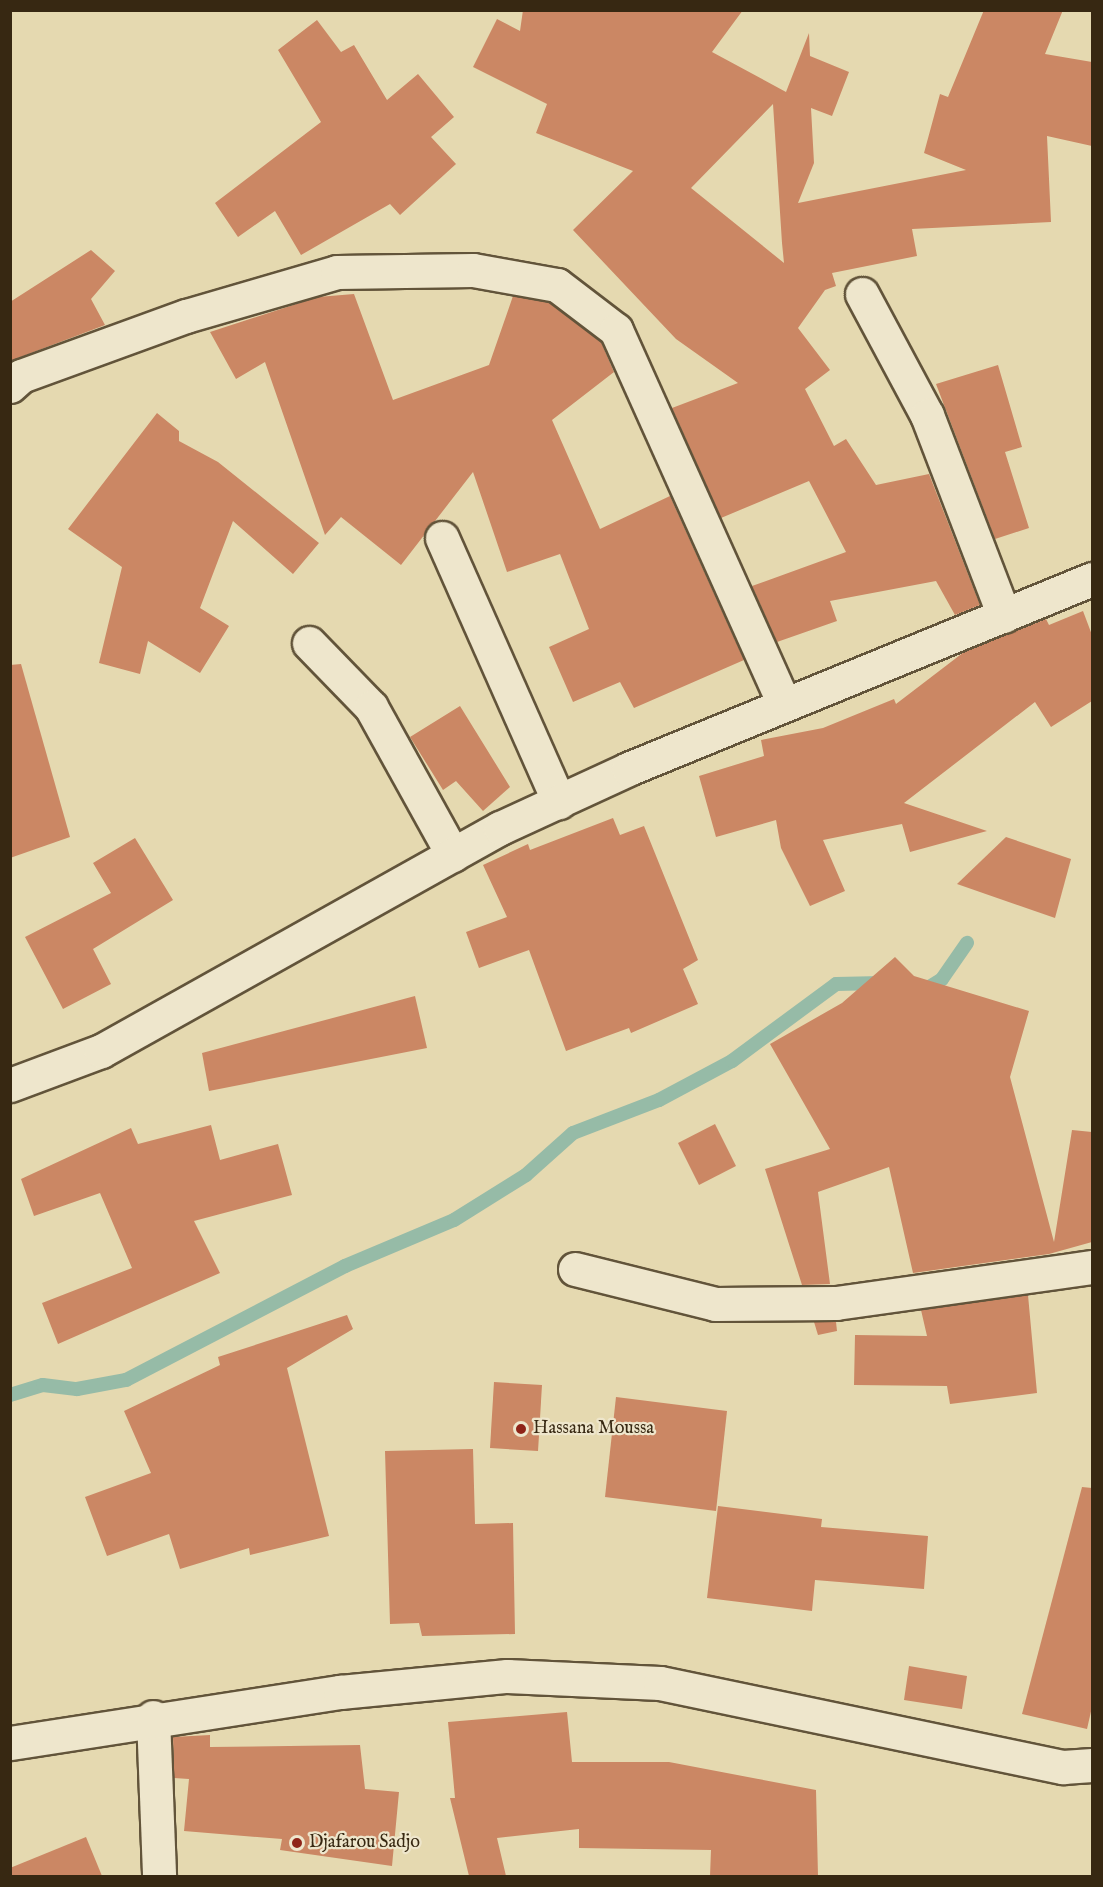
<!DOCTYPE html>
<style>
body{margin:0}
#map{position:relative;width:1103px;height:1887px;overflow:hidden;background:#e5d9b0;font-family:"IM FELL English",serif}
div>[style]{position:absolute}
.stream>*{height:14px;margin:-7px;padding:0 7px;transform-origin:7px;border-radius:7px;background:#96bba7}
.building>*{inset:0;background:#cb8764}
.roads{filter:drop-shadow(2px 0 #62543a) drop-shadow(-2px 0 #62543a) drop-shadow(0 2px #62543a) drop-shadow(0 -2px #62543a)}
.minor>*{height:33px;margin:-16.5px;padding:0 16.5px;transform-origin:16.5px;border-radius:16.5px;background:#eee6cc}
.dots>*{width:16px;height:16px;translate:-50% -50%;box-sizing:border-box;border:3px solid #eee6cc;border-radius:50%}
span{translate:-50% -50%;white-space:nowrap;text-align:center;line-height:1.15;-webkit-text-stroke:4.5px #eee6cc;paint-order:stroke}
.poi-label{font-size:18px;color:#372812}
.left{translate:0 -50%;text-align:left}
.frame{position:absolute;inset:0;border:12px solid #372812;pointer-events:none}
</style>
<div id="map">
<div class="stream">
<div style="left:923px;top:991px;width:22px;rotate:-32deg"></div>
<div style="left:942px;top:979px;width:44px;rotate:-55.2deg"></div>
<div style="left:10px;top:1395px;width:34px;rotate:-17deg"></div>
<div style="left:43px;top:1385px;width:34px;rotate:7deg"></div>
<div style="left:77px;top:1389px;width:50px;rotate:-10.4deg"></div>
<div style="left:126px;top:1380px;width:247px;rotate:-27.5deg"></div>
<div style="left:345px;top:1266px;width:118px;rotate:-22.9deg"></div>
<div style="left:454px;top:1220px;width:85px;rotate:-32deg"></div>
<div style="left:526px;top:1175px;width:63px;rotate:-41.8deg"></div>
<div style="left:573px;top:1133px;width:92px;rotate:-21deg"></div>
<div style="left:659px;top:1100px;width:83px;rotate:-28.1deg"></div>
<div style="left:732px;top:1061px;width:129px;rotate:-36.5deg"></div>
<div style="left:836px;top:984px;width:46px;rotate:-1.2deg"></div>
</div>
<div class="building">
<div style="clip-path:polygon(evenodd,523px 10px,743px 10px,712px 52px,786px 92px,809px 33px,810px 56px,849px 72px,832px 116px,811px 108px,814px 163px,798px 203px,966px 170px,924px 153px,940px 94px,948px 97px,984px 10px,1063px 10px,1045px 54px,1092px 62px,1092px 146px,1047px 136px,1051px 222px,912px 229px,917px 256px,832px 273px,836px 286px,825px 290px,798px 328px,830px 370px,805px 389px,834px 446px,846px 439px,876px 485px,929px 474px,980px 605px,955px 615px,936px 581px,830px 601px,837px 621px,777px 642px,752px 586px,846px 552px,809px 481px,721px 518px,672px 408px,738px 383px,676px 339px,573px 230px,633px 171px,536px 133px,547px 104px,473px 67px,497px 19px,520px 31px,523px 10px,773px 104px,782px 243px,784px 263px,691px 188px,773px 104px)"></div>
<div style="clip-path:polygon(317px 20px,341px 52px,354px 45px,387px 100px,418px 74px,454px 117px,431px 137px,456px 164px,400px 215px,390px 204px,301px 255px,275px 211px,238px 237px,215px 203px,321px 122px,278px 50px)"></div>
<div style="clip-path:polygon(91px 250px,115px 271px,91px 299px,105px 325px,10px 361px,10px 302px)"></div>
<div style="clip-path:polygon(354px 294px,393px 400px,489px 365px,513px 296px,550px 303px,601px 342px,614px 372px,552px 420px,600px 529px,670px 496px,744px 660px,634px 708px,620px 682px,573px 702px,549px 647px,589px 629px,560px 554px,507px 572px,473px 472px,401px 565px,341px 517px,325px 535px,265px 362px,236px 379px,210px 332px,318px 297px)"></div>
<div style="clip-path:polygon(998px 365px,1022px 447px,1005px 452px,1029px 528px,995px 539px,936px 384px)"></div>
<div style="clip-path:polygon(157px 413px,179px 431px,179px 441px,218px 462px,319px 543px,293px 574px,233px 521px,200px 608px,229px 626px,200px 673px,148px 641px,140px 674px,99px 663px,122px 567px,68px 529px)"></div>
<div style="clip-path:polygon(1083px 611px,1092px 635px,1092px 701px,1051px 727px,1035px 702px,904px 803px,987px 831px,910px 852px,902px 824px,823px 840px,845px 891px,810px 906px,781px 848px,776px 820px,716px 837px,699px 776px,764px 756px,761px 740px,823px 728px,894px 699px,896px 704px,964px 652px,1046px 619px,1049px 625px)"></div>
<div style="clip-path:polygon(21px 664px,70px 837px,10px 858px,10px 665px)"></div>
<div style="clip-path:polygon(460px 706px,510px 787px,483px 811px,456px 781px,443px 790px,410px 737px)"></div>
<div style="clip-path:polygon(613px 818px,620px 835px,644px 826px,698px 960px,683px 969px,698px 1004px,631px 1033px,629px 1028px,566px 1051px,529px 950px,479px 968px,466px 932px,507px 917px,483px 865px,528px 844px,530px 850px)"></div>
<div style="clip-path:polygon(1006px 837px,1071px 859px,1055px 918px,957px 884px)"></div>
<div style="clip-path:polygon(135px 838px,173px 900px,93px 949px,111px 984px,63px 1009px,25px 937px,111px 893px,93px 863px)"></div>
<div style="clip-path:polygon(895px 957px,914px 976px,1029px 1011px,1010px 1077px,1054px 1242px,1072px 1130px,1092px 1132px,1092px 1242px,1049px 1254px,913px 1273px,889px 1167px,818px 1192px,830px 1284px,802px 1285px,765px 1169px,830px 1149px,770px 1044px,842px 1003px)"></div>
<div style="clip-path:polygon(415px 996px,427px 1048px,209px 1091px,202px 1053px)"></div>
<div style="clip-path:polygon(715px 1124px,736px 1166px,699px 1185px,678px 1143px)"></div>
<div style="clip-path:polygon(211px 1125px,220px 1160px,278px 1144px,292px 1195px,194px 1221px,220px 1273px,58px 1344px,42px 1303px,132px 1268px,100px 1193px,34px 1216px,21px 1179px,131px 1128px,138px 1144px)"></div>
<div style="clip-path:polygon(1028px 1295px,1037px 1393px,950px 1404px,947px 1386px,854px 1385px,855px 1335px,927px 1336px,921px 1310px)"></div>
<div style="clip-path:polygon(347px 1315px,353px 1329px,287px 1368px,329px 1536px,250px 1555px,249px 1548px,180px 1569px,169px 1534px,107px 1556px,85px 1497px,151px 1473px,124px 1411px,220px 1365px,218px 1357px)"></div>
<div style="clip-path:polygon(814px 1322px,836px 1322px,837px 1331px,818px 1335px)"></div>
<div style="clip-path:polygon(494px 1382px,542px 1385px,538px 1451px,490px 1448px)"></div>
<div style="clip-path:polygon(616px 1397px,727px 1411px,716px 1511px,605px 1497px)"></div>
<div style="clip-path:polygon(473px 1449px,475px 1524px,513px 1523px,515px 1634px,422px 1636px,419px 1623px,390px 1624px,385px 1451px)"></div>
<div style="clip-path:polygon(1082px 1487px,1092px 1488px,1092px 1707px,1087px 1729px,1022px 1714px)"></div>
<div style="clip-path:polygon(718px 1506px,822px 1519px,821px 1527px,928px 1536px,924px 1589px,815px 1580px,812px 1611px,707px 1598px)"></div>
<div style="clip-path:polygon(909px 1666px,967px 1676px,962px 1709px,904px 1700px)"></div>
<div style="clip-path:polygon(567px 1712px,572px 1762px,669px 1762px,816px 1790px,818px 1876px,710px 1876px,711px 1850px,579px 1848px,579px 1829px,497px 1838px,506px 1876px,469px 1876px,450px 1798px,455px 1798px,448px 1722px)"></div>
<div style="clip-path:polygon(210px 1735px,210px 1747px,360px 1745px,365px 1789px,399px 1792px,392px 1866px,280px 1850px,282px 1839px,184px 1831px,189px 1779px,174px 1778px,173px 1737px)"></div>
<div style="clip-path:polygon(86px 1837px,102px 1876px,10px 1876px,10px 1868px)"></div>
</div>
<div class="roads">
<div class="minor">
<div style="left:862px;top:294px;width:137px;rotate:61.8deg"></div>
<div style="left:927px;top:415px;width:215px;rotate:69deg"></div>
<div style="left:10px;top:386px;width:15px;rotate:-42deg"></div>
<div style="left:21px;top:376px;width:176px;rotate:-20deg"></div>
<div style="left:186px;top:316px;width:157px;rotate:-16.2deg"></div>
<div style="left:337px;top:272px;width:136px;rotate:-0.8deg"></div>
<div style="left:473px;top:270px;width:85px;rotate:10.1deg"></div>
<div style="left:557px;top:285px;width:74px;rotate:37.3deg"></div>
<div style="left:616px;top:330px;width:410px;rotate:65.8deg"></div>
<div style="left:442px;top:538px;width:289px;rotate:66.1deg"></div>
<div style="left:309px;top:643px;width:89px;rotate:45.9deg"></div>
<div style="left:371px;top:707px;width:169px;rotate:61deg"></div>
<div style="left:10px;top:1085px;width:97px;rotate:-20.5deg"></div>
<div style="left:101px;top:1051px;width:457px;rotate:-29.2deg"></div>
<div style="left:500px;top:828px;width:141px;rotate:-24.7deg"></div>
<div style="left:628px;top:769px;width:501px;rotate:-22.27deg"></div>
<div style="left:575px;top:1269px;width:144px;rotate:14deg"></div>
<div style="left:715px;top:1304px;width:121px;rotate:-0.5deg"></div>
<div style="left:836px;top:1303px;width:259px;rotate:-8deg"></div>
<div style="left:153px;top:1717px;width:159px;rotate:87.8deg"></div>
<div style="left:10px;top:1743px;width:334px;rotate:-8.8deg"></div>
<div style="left:340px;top:1692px;width:168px;rotate:-5.5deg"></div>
<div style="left:507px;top:1676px;width:153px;rotate:2.6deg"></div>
<div style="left:660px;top:1683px;width:412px;rotate:11.8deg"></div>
<div style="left:1063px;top:1767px;width:29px;rotate:-4deg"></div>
</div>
</div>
<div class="dots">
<div style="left:521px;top:1429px;background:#8f2418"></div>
<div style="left:297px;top:1843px;background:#8f2418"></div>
</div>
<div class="poi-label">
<span class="left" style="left:533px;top:1429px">Hassana Moussa</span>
<span class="left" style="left:309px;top:1843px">Djafarou Sadjo</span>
</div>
<div class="frame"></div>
</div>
